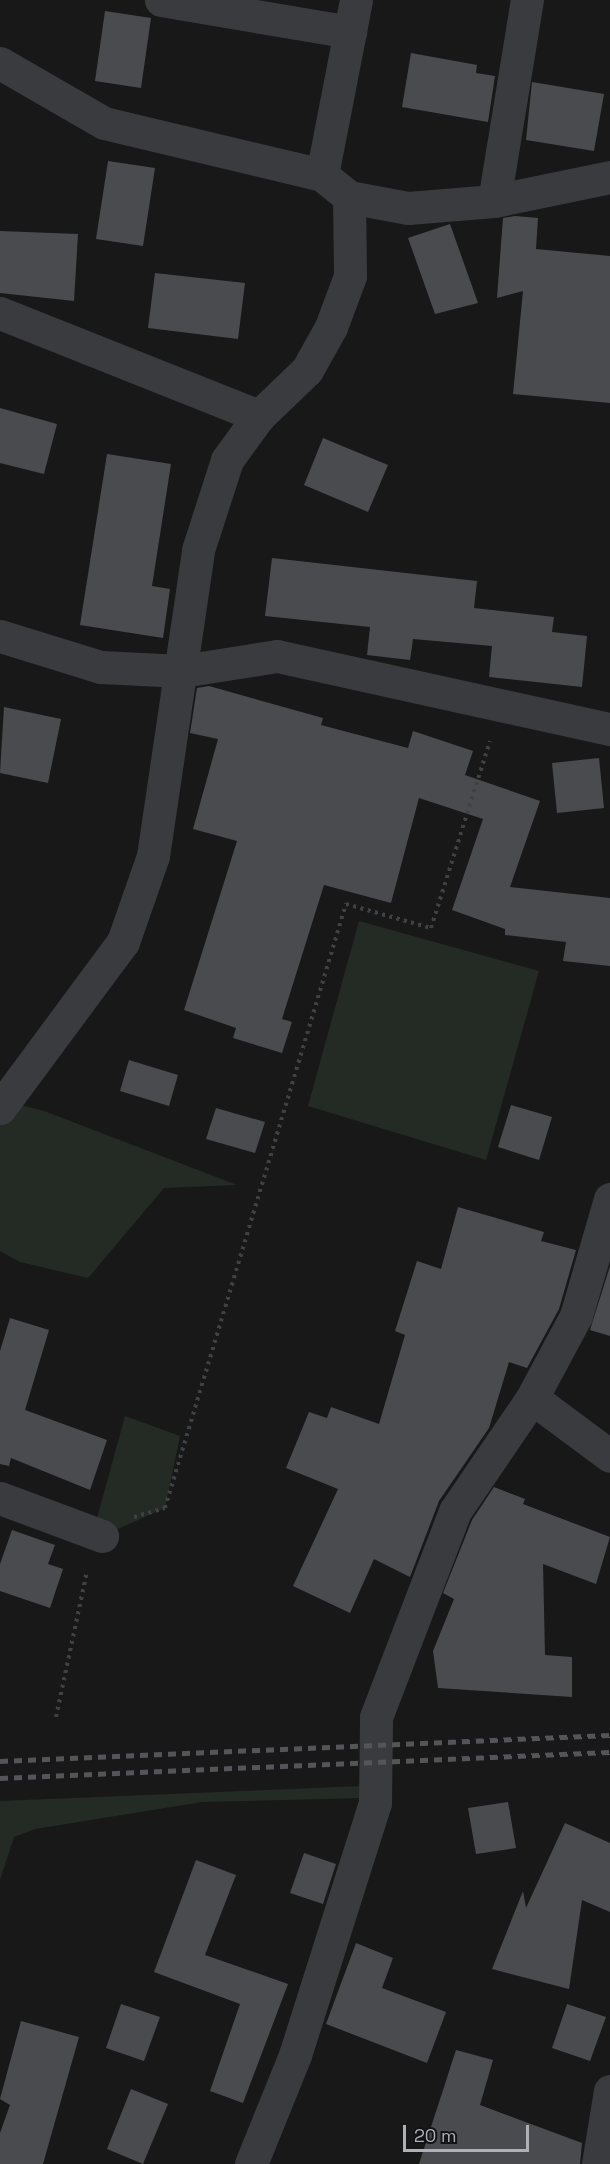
<!DOCTYPE html>
<style>
body{margin:0}
#map{position:relative;width:610px;height:2164px;overflow:hidden;background:#181819;font-family:"Space Grotesk",sans-serif}
div>[style]{position:absolute}
.green>*{inset:0;background:#242b25}
.building>*{inset:0;background:#4a4b4e}
.path>*{height:4px;margin-top:-2px;transform-origin:0;background:repeating-linear-gradient(90deg,#3f4245 0 3px,transparent 0 7.5px)}
.minor>*{height:33px;margin:-16.5px;padding:0 16.5px;transform-origin:16.5px;border-radius:16.5px;background:#393b3e}
.rail>*{height:4.5px;margin-top:-2.25px;transform-origin:0;background:repeating-linear-gradient(90deg,#535559 0 8px,transparent 0 14px)}
span{translate:-50% -50%;white-space:nowrap;text-align:center;line-height:1.15;-webkit-text-stroke:5px #131315;paint-order:stroke}
.scale{position:absolute;left:403px;top:2125px;width:126px;height:27px;box-sizing:border-box;border:3px solid #acb1b8;border-top:0;padding-left:8px;font-size:18px;line-height:21px;white-space:nowrap;color:#acb1b8;-webkit-text-stroke:4px #131315;paint-order:stroke}
</style>
<div id="map">
<div class="green">
<div style="clip-path:polygon(359px 921px,539px 971px,486px 1160px,308px 1106px)"></div>
<div style="clip-path:polygon(5px 1101px,44px 1111px,237px 1185px,164px 1188px,88px 1278px,20px 1262px,0 1251px,0 1104px)"></div>
<div style="clip-path:polygon(125px 1416px,180px 1436px,165px 1508px,102px 1536px,93px 1533px)"></div>
<div style="clip-path:polygon(362px 1786px,362px 1798px,202px 1802px,35px 1829px,14px 1837px,0 1880px,0 1801px)"></div>
</div>
<div class="building">
<div style="clip-path:polygon(105px 11px,151px 18px,141px 88px,95px 81px)"></div>
<div style="clip-path:polygon(411px 53px,477px 65px,476px 73px,495px 76px,488px 122px,402px 107px)"></div>
<div style="clip-path:polygon(532px 82px,604px 94px,594px 151px,526px 140px)"></div>
<div style="clip-path:polygon(108px 161px,155px 168px,143px 246px,96px 239px)"></div>
<div style="clip-path:polygon(515px 216px,538px 218px,536px 249px,610px 256px,610px 403px,513px 394px,523px 291px,497px 298px,503px 218px)"></div>
<div style="clip-path:polygon(450px 224px,478px 303px,435px 314px,408px 238px)"></div>
<div style="clip-path:polygon(0 231px,78px 234px,74px 301px,0 293px)"></div>
<div style="clip-path:polygon(155px 273px,245px 283px,238px 339px,148px 328px)"></div>
<div style="clip-path:polygon(0 408px,57px 424px,44px 474px,0 463px)"></div>
<div style="clip-path:polygon(323px 438px,388px 465px,368px 512px,304px 485px)"></div>
<div style="clip-path:polygon(107px 454px,171px 464px,152px 586px,170px 589px,163px 638px,80px 625px)"></div>
<div style="clip-path:polygon(272px 558px,477px 581px,474px 608px,554px 617px,552px 632px,587px 636px,582px 687px,489px 677px,492px 646px,413px 639px,410px 660px,367px 655px,370px 627px,265px 616px)"></div>
<div style="clip-path:polygon(209px 686px,323px 718px,321px 725px,408px 748px,413px 731px,473px 751px,465px 775px,540px 801px,510px 887px,610px 898px,610px 966px,563px 961px,566px 942px,505px 935px,505px 929px,452px 910px,483px 819px,419px 798px,391px 903px,324px 885px,282px 1019px,292px 1022px,282px 1053px,233px 1038px,236px 1028px,184px 1010px,237px 841px,193px 829px,218px 739px,190px 733px,197px 688px)"></div>
<div style="clip-path:polygon(4px 707px,61px 719px,48px 783px,0 773px)"></div>
<div style="clip-path:polygon(599px 758px,604px 808px,557px 813px,552px 763px)"></div>
<div style="clip-path:polygon(129px 1060px,178px 1075px,169px 1106px,120px 1091px)"></div>
<div style="clip-path:polygon(511px 1105px,552px 1117px,539px 1160px,498px 1147px)"></div>
<div style="clip-path:polygon(216px 1108px,265px 1122px,255px 1153px,206px 1139px)"></div>
<div style="clip-path:polygon(458px 1207px,544px 1232px,541px 1241px,576px 1250px,559px 1309px,527px 1368px,509px 1362px,489px 1428px,439px 1501px,410px 1577px,374px 1559px,350px 1613px,293px 1586px,338px 1489px,286px 1468px,309px 1412px,327px 1418px,331px 1407px,379px 1424px,405px 1335px,395px 1331px,417px 1261px,441px 1269px)"></div>
<div style="clip-path:polygon(610px 1266px,610px 1336px,590px 1330px)"></div>
<div style="clip-path:polygon(10px 1318px,49px 1330px,25px 1410px,107px 1440px,90px 1490px,11px 1458px,9px 1466px,0 1464px,0 1351px)"></div>
<div style="clip-path:polygon(494px 1487px,525px 1499px,523px 1504px,610px 1537px,596px 1584px,543px 1564px,545px 1655px,572px 1657px,572px 1697px,438px 1688px,433px 1651px,454px 1599px,443px 1593px,472px 1520px)"></div>
<div style="clip-path:polygon(12px 1530px,55px 1545px,48px 1564px,63px 1569px,50px 1608px,0 1591px,0 1564px)"></div>
<div style="clip-path:polygon(508px 1802px,516px 1848px,476px 1854px,468px 1808px)"></div>
<div style="clip-path:polygon(565px 1823px,610px 1843px,610px 1912px,582px 1900px,569px 1989px,492px 1969px,523px 1891px,526px 1908px)"></div>
<div style="clip-path:polygon(304px 1853px,336px 1864px,323px 1904px,290px 1893px)"></div>
<div style="clip-path:polygon(196px 1860px,236px 1875px,205px 1955px,288px 1984px,243px 2103px,210px 2091px,240px 2004px,154px 1972px)"></div>
<div style="clip-path:polygon(356px 1943px,393px 1958px,382px 1988px,446px 2012px,427px 2063px,326px 2024px)"></div>
<div style="clip-path:polygon(121px 2004px,160px 2017px,144px 2061px,106px 2048px)"></div>
<div style="clip-path:polygon(567px 2004px,606px 2017px,590px 2061px,552px 2048px)"></div>
<div style="clip-path:polygon(21px 2021px,79px 2037px,43px 2164px,0 2164px,0 2133px,10px 2105px,0 2099px)"></div>
<div style="clip-path:polygon(456px 2050px,493px 2060px,480px 2105px,582px 2143px,580px 2164px,419px 2164px)"></div>
<div style="clip-path:polygon(131px 2089px,168px 2104px,143px 2164px,107px 2149px)"></div>
</div>
<div class="path">
<div style="left:134px;top:1517px;width:32px;rotate:-16deg"></div>
<div style="left:165px;top:1508px;width:631px;rotate:-73.32deg"></div>
<div style="left:346px;top:904px;width:88px;rotate:15.8deg"></div>
<div style="left:431px;top:928px;width:196px;rotate:-72.5deg"></div>
<div style="left:56px;top:1717px;width:149px;rotate:-78deg"></div>
</div>
<div class="minor">
<div style="left:161px;top:0;width:192px;rotate:9.6deg"></div>
<div style="left:0;top:63px;width:120px;rotate:30deg"></div>
<div style="left:104px;top:123px;width:224px;rotate:13.4deg"></div>
<div style="left:322px;top:175px;width:35px;rotate:39deg"></div>
<div style="left:349px;top:197px;width:60px;rotate:10.6deg"></div>
<div style="left:408px;top:208px;width:86px;rotate:-4.7deg"></div>
<div style="left:494px;top:201px;width:118px;rotate:-11.7deg"></div>
<div style="left:322px;top:175px;width:178px;rotate:-79deg"></div>
<div style="left:494px;top:201px;width:204px;rotate:-80.7deg"></div>
<div style="left:0;top:313px;width:279px;rotate:21.7deg"></div>
<div style="left:0;top:636px;width:106px;rotate:17.1deg"></div>
<div style="left:101px;top:667px;width:81px;rotate:2.8deg"></div>
<div style="left:182px;top:671px;width:96px;rotate:-9deg"></div>
<div style="left:277px;top:656px;width:341px;rotate:12.4deg"></div>
<div style="left:0;top:1108px;width:207px;rotate:-53.5deg"></div>
<div style="left:123px;top:942px;width:91px;rotate:-70.8deg"></div>
<div style="left:153px;top:856px;width:309px;rotate:-81.6deg"></div>
<div style="left:198px;top:550px;width:95px;rotate:-72.1deg"></div>
<div style="left:227px;top:460px;width:54px;rotate:-54deg"></div>
<div style="left:259px;top:416px;width:66px;rotate:-43.8deg"></div>
<div style="left:307px;top:370px;width:49px;rotate:-60.8deg"></div>
<div style="left:331px;top:327px;width:54px;rotate:-69.6deg"></div>
<div style="left:350px;top:276px;width:79px;rotate:-90.7deg"></div>
<div style="left:532px;top:1398px;width:97px;rotate:36.6deg"></div>
<div style="left:0;top:1498px;width:109px;rotate:20.4deg"></div>
<div style="left:251px;top:2164px;width:118px;rotate:-68deg"></div>
<div style="left:295px;top:2055px;width:264px;rotate:-72.4deg"></div>
<div style="left:375px;top:1803px;width:86px;rotate:-89.3deg"></div>
<div style="left:376px;top:1717px;width:221px;rotate:-69deg"></div>
<div style="left:455px;top:1511px;width:137px;rotate:-55.7deg"></div>
<div style="left:532px;top:1398px;width:93px;rotate:-61.8deg"></div>
<div style="left:576px;top:1316px;width:122px;rotate:-73.8deg"></div>
<div style="left:598px;top:2164px;width:74px;rotate:-80.7deg"></div>
</div>
<div class="rail">
<div style="left:0;top:1761px;width:611px;rotate:-2.44deg"></div>
<div style="left:0;top:1778px;width:611px;rotate:-2.44deg"></div>
</div>
<div class="scale">20 m</div>
</div>
